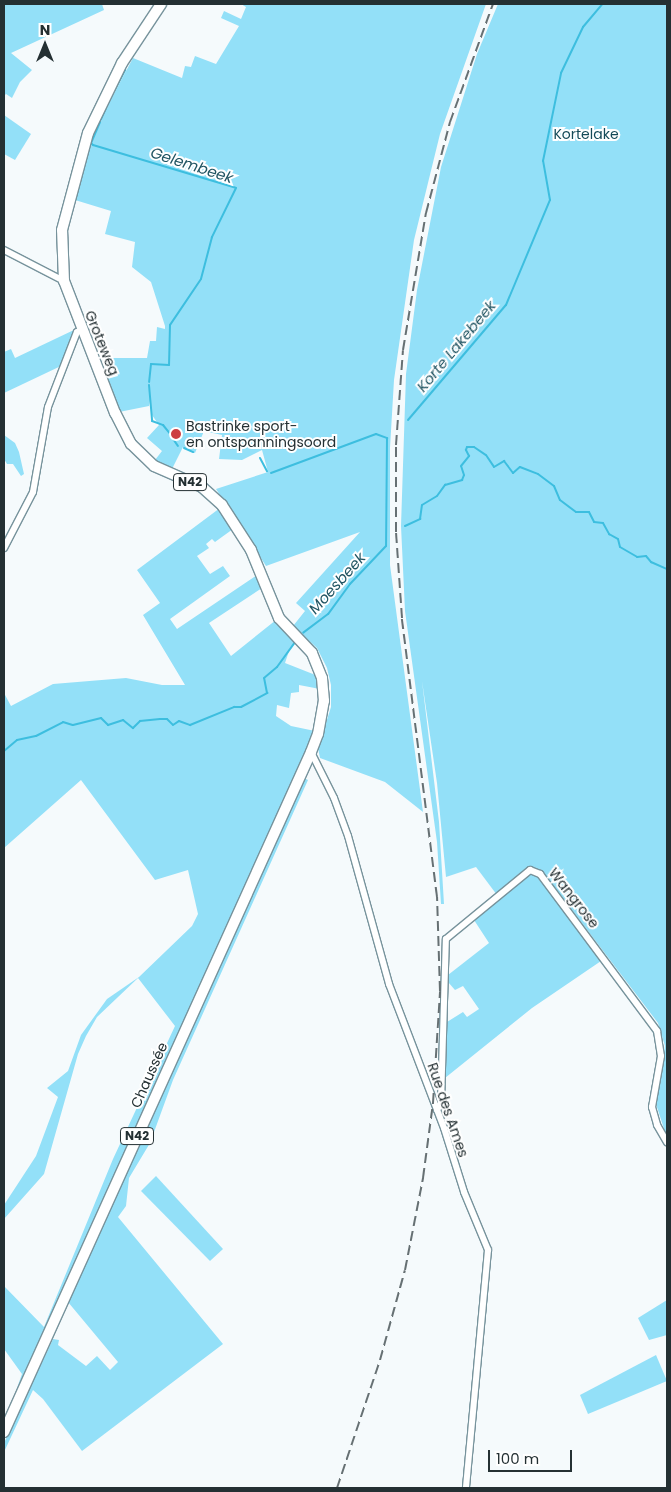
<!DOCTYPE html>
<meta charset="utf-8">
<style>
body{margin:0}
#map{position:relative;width:671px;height:1492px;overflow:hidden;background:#f5fafc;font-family:Poppins,sans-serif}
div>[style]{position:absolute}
.green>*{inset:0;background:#93e0f8}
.stream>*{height:2px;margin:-1px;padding:0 1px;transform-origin:1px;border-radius:1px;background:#3dbedf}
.roads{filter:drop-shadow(1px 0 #77939c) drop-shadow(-1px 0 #77939c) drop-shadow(0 1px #77939c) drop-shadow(0 -1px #77939c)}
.street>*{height:6px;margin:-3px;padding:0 3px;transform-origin:3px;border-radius:3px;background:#fff}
.primary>*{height:10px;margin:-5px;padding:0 5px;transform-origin:5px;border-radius:5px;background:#fff}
.rail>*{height:2px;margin-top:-1px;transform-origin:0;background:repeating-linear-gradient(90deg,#667073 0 10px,transparent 0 15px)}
.dots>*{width:14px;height:14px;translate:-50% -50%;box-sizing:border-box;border:2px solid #fff;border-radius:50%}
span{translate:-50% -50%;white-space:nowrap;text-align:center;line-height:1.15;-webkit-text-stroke:4px #fff;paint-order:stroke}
.shield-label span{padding:1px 4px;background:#fff;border:1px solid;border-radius:4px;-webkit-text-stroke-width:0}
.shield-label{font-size:12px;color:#243033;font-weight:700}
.park-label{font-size:14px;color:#144a58}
.street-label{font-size:14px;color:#243033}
.poi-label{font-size:14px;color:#243033}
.left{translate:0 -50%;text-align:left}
.water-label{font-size:15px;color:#215563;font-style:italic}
.frame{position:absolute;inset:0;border:5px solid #243033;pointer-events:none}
.north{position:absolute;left:20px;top:20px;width:50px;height:50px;-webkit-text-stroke:4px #fff;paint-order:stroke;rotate:0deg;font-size:14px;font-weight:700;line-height:20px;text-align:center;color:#243033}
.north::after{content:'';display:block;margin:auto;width:18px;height:22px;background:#243033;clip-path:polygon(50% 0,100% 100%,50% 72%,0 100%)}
.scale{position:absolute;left:488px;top:1450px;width:84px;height:22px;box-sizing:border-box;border:2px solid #243033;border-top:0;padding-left:6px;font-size:15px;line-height:18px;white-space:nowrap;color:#243033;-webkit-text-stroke:4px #fff;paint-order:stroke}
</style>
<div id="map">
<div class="green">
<div style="clip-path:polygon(4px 4px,102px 4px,104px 10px,11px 53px,32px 70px,20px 82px,12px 98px,6px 94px,4px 96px)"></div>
<div style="clip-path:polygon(241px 4px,486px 4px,440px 134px,414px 240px,394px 380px,390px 448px,390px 565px,423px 812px,385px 782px,320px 758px,318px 748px,331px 707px,331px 685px,327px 668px,317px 648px,293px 626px,305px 611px,296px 603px,360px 532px,266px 566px,216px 489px,268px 472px,262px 450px,242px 460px,219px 459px,222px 435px,204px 431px,195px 453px,183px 447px,172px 469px,155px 460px,162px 451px,147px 438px,159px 425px,152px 415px,150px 400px,149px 406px,119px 412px,107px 379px,118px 376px,110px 358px,147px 358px,150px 341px,156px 341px,157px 327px,165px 329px,165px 326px,151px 282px,132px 267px,135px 242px,105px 234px,111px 211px,75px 200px,94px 131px,133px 58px,182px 78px,185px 66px,191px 67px,195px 56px,216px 64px,239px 26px,221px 18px,224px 11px,241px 19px,246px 7px)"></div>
<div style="clip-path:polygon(498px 4px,667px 4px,667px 1138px,656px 1104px,665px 1046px,658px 1023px,543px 872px,529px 866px,497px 895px,476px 867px,446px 877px,437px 783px,422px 681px,439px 822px,444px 904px,441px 904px,437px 842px,405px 611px,401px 526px,406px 374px,417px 290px,441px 167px,477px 54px)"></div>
<div style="clip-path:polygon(4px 115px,31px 134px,15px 160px,4px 154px)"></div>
<div style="clip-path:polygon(76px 329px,63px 365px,4px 393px,4px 352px,11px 349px,15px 358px)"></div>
<div style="clip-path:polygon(4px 435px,15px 443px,19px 452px,24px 474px,21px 476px,13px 464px,7px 464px,4px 459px)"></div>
<div style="clip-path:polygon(220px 508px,233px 529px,215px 542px,212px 539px,206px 544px,209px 548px,197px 556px,210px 574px,223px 566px,230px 576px,170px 619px,177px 629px,257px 575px,262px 588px,209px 623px,231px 656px,276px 620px,297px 642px,290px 648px,285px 663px,318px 676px,320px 689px,299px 685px,299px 692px,291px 693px,289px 708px,277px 705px,276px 716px,291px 726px,315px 731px,4px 1424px,22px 1374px,4px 1349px,4px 1286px,44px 1327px,113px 1159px,175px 1026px,138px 978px,97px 1017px,86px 1036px,78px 1054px,44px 1174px,4px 1219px,4px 1205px,36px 1156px,58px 1097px,47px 1088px,68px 1071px,81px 1035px,107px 999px,139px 977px,192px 926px,198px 914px,188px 870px,155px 880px,81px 780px,4px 848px,4px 693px,11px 706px,53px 684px,126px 678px,162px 685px,185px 685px,143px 615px,160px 603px,137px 570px)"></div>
<div style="clip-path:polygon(304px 778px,308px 780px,173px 1080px,150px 1143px,129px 1178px,126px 1206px,118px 1217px,223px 1344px,82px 1451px,43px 1399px,33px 1390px,4px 1452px,4px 1443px,53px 1339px,59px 1340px,58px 1345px,86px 1366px,97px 1356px,110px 1370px,118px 1362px,68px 1302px)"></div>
<div style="clip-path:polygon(529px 872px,539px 877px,604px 959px,532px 1008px,445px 1078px,447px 1022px,463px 1012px,467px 1017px,479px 1009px,463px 986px,455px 990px,448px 982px,448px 975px,489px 943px,474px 920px)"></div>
<div style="clip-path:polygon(156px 1176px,223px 1249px,210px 1261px,141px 1191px)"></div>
<div style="clip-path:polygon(667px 1300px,667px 1335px,649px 1340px,638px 1318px)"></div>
<div style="clip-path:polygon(656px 1355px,667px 1381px,588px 1414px,580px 1395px)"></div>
</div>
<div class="stream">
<div style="left:114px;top:91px;width:24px;rotate:-62deg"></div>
<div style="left:101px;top:119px;width:12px;rotate:-66deg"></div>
<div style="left:100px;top:122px;width:23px;rotate:113deg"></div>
<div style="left:91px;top:143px;width:3px;rotate:45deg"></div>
<div style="left:93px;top:145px;width:149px;rotate:16.7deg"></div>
<div style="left:236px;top:188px;width:55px;rotate:116.1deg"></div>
<div style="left:212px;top:237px;width:43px;rotate:104.7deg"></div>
<div style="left:201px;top:279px;width:55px;rotate:124deg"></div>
<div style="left:170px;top:325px;width:40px;rotate:91.4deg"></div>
<div style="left:169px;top:365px;width:18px;rotate:-177deg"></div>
<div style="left:151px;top:364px;width:18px;rotate:96deg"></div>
<div style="left:149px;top:385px;width:36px;rotate:85deg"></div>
<div style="left:152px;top:421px;width:12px;rotate:20deg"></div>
<div style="left:163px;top:425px;width:13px;rotate:51deg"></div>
<div style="left:408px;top:420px;width:151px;rotate:-49.6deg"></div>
<div style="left:506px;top:305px;width:114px;rotate:-67.3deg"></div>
<div style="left:550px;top:200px;width:40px;rotate:-100deg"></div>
<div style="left:543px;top:161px;width:90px;rotate:-78.4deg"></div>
<div style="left:561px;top:73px;width:51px;rotate:-64.4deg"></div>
<div style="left:583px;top:27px;width:30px;rotate:-50deg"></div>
<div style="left:171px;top:436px;width:12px;rotate:55deg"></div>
<div style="left:184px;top:448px;width:10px;rotate:24deg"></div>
<div style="left:260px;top:458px;width:15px;rotate:62deg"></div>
<div style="left:271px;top:473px;width:112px;rotate:-20.4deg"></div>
<div style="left:376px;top:434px;width:12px;rotate:20deg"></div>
<div style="left:387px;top:438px;width:108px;rotate:90.5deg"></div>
<div style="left:386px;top:546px;width:52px;rotate:133.5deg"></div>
<div style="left:350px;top:584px;width:37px;rotate:126deg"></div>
<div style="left:328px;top:614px;width:31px;rotate:143deg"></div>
<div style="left:405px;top:526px;width:17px;rotate:-25deg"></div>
<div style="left:420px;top:519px;width:14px;rotate:-82deg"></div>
<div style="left:422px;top:505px;width:17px;rotate:-31deg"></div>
<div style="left:437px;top:496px;width:14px;rotate:-54deg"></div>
<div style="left:445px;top:485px;width:18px;rotate:-16deg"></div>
<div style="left:462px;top:480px;width:5px;rotate:-68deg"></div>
<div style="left:464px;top:475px;width:9px;rotate:-108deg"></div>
<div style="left:461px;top:466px;width:13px;rotate:-51deg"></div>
<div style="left:469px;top:456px;width:7px;rotate:-117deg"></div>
<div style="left:466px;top:450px;width:3px;rotate:-72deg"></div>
<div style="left:467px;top:447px;width:7px"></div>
<div style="left:474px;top:447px;width:14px;rotate:34deg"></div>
<div style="left:486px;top:455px;width:14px;rotate:56deg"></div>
<div style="left:494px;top:467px;width:12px;rotate:-31deg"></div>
<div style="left:504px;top:461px;width:15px;rotate:53deg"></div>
<div style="left:513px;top:473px;width:9px;rotate:-41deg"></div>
<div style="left:520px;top:467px;width:19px;rotate:21deg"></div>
<div style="left:538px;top:474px;width:20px;rotate:37deg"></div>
<div style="left:554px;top:486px;width:15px;rotate:67deg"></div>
<div style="left:560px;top:500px;width:20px;rotate:37deg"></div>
<div style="left:576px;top:512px;width:13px"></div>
<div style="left:589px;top:512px;width:11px;rotate:63deg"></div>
<div style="left:594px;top:522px;width:9px;rotate:6deg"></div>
<div style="left:603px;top:523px;width:13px;rotate:61deg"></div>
<div style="left:609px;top:534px;width:10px;rotate:29deg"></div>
<div style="left:618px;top:539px;width:8px;rotate:76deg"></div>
<div style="left:620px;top:547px;width:20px;rotate:30deg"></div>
<div style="left:637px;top:557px;width:9px;rotate:-6deg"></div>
<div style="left:646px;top:556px;width:8px;rotate:50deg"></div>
<div style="left:651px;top:562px;width:17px;rotate:24deg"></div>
<div style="left:4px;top:751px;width:17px;rotate:-40deg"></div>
<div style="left:17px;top:740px;width:19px;rotate:-12deg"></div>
<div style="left:36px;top:736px;width:30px;rotate:-27deg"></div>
<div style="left:63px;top:722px;width:10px;rotate:17deg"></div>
<div style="left:73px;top:725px;width:29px;rotate:-14deg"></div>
<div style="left:101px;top:718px;width:10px;rotate:45deg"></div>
<div style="left:108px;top:725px;width:16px;rotate:-18deg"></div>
<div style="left:123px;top:720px;width:13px;rotate:39deg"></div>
<div style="left:133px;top:728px;width:10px;rotate:-45deg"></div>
<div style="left:140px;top:721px;width:20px;rotate:-6deg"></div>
<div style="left:160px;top:719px;width:7px"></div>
<div style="left:167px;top:719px;width:8px;rotate:45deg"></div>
<div style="left:173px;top:725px;width:7px;rotate:-34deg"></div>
<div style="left:179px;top:721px;width:12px;rotate:20deg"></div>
<div style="left:190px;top:725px;width:48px;rotate:-22.2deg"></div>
<div style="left:234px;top:707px;width:7px"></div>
<div style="left:241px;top:707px;width:30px;rotate:-28deg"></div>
<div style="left:267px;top:693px;width:15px;rotate:-101deg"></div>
<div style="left:264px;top:678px;width:17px;rotate:-40deg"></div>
<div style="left:277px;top:667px;width:31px;rotate:-54deg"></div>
</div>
<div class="roads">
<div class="street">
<div style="left:4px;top:250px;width:68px;rotate:27.3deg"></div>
<div style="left:4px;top:548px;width:63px;rotate:-62.6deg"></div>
<div style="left:33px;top:492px;width:86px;rotate:-80deg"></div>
<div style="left:48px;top:407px;width:80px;rotate:-68.9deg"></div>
<div style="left:77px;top:332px;width:5px;rotate:-22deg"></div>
<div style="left:311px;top:752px;width:51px;rotate:63.4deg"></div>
<div style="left:334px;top:798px;width:40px;rotate:69.8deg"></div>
<div style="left:348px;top:836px;width:154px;rotate:74.5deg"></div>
<div style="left:389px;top:984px;width:154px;rotate:69.1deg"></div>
<div style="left:444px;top:1128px;width:67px;rotate:72.6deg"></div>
<div style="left:464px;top:1192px;width:63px;rotate:67.5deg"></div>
<div style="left:488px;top:1250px;width:239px;rotate:95.3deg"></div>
<div style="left:437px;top:1110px;width:8px;rotate:-60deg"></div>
<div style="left:441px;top:1103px;width:164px;rotate:-88.3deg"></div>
<div style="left:446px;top:939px;width:109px;rotate:-39.4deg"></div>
<div style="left:530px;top:870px;width:11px;rotate:22deg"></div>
<div style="left:540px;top:874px;width:196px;rotate:53.3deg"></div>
<div style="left:657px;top:1031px;width:25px;rotate:81deg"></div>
<div style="left:661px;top:1056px;width:52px;rotate:100deg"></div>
<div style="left:652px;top:1107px;width:19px;rotate:74deg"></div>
<div style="left:657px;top:1125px;width:20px;rotate:60deg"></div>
</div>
<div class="primary">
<div style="left:4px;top:1432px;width:746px;rotate:-65.7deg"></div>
<div style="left:311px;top:752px;width:19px;rotate:-69deg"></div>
<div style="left:318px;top:734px;width:34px;rotate:-80deg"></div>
<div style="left:324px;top:701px;width:23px;rotate:-95deg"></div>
<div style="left:322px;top:678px;width:27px;rotate:-112deg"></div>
<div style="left:312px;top:653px;width:48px;rotate:-133.3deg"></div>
<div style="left:279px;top:618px;width:74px;rotate:-112.4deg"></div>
<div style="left:251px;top:550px;width:54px;rotate:-122.8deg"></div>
<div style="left:222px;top:505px;width:27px;rotate:-138deg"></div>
<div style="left:202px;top:487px;width:52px;rotate:-156.4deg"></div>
<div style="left:154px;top:466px;width:32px;rotate:-136deg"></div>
<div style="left:131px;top:444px;width:35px;rotate:-117deg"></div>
<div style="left:115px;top:413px;width:142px;rotate:-111.1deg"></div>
<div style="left:64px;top:281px;width:51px;rotate:-92.2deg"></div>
<div style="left:62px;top:230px;width:100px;rotate:-75deg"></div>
<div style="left:88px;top:133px;width:78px;rotate:-64.1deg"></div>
<div style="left:122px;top:63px;width:71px;rotate:-56.5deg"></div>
</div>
</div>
<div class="rail">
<div style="left:337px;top:1488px;width:135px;rotate:-71.4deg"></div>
<div style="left:380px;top:1360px;width:93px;rotate:-74.5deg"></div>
<div style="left:405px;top:1270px;width:94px;rotate:-78.9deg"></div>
<div style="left:423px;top:1178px;width:76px;rotate:-82.4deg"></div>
<div style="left:433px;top:1103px;width:112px;rotate:-86.4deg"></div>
<div style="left:440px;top:991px;width:94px;rotate:-91.8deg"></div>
<div style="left:437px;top:897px;width:281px;rotate:-97.2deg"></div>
<div style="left:402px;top:618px;width:86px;rotate:-94deg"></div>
<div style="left:396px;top:532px;width:87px;rotate:-90deg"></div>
<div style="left:396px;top:445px;width:95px;rotate:-85.8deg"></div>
<div style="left:403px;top:350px;width:139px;rotate:-80.5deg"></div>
<div style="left:426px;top:213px;width:94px;rotate:-75.2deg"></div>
<div style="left:450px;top:122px;width:126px;rotate:-70deg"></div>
</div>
<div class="dots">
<div style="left:176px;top:434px;background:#cd3e41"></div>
</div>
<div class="shield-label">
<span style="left:190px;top:482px">N42</span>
<span style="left:137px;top:1136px">N42</span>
</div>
<div class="park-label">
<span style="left:586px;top:134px">Kortelake</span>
</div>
<div class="street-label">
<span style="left:102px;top:343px;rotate:68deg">Groteweg</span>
<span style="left:574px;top:898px;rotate:52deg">Wangrose</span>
<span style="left:149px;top:1075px;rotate:-66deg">Chaussée</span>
<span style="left:448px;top:1110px;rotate:71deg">Rue des Ames</span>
</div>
<div class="poi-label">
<span class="left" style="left:186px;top:434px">Bastrinke sport-<br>en ontspanningsoord</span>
</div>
<div class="water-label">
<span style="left:192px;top:165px;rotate:18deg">Gelembeek</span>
<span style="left:456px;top:346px;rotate:-50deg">Korte Lakebeek</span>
<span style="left:337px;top:583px;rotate:-48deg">Moesbeek</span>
</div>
<div class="frame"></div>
<div class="north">N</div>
<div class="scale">100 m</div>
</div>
